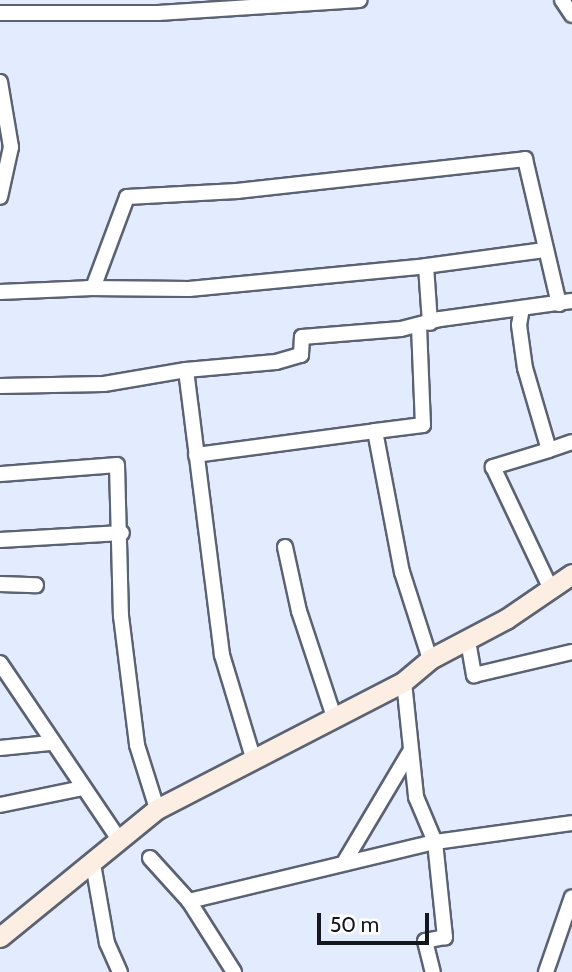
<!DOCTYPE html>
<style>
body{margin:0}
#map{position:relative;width:572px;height:972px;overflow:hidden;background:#e3ecfe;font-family:Cabin,sans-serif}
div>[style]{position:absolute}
.roads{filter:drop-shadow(2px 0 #5b6272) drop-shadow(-2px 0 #5b6272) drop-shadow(0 2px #5b6272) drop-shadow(0 -2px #5b6272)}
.street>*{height:14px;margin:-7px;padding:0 7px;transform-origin:7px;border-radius:7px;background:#fff}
.secondary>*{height:19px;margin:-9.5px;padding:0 9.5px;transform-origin:9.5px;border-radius:9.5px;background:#fceee2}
span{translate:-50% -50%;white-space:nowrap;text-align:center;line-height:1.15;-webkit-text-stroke:7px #fff;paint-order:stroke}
.scale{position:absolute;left:317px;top:913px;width:112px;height:32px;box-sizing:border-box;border:4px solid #14171d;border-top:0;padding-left:9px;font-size:21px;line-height:24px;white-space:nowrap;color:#14171d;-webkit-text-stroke:5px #fff;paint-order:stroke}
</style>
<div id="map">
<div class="roads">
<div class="street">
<div style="left:562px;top:0;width:18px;rotate:56deg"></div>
<div style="left:0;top:13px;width:158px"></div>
<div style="left:158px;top:13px;width:202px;rotate:-3.7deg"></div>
<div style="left:0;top:82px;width:66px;rotate:80.4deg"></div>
<div style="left:11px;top:147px;width:51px;rotate:102.4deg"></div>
<div style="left:426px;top:266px;width:120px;rotate:-7.7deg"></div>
<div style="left:88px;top:288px;width:101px;rotate:0.6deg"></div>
<div style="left:189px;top:289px;width:238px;rotate:-5.5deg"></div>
<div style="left:426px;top:266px;width:57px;rotate:86deg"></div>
<div style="left:0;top:292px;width:93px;rotate:-2.5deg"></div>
<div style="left:93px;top:288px;width:97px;rotate:-69.5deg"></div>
<div style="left:127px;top:197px;width:110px;rotate:-3.1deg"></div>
<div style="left:237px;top:191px;width:290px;rotate:-6.3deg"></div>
<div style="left:525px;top:159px;width:149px;rotate:76.8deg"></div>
<div style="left:522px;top:308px;width:17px;rotate:100deg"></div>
<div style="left:519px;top:325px;width:43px;rotate:82.1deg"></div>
<div style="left:525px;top:368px;width:85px;rotate:73.7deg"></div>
<div style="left:549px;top:450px;width:59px;rotate:163.1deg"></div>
<div style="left:493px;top:467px;width:135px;rotate:64.6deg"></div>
<div style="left:419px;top:326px;width:99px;rotate:87.7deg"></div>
<div style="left:423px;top:425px;width:48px;rotate:172.9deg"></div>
<div style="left:375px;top:431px;width:144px;rotate:79.2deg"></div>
<div style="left:402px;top:572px;width:91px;rotate:72.2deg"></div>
<div style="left:186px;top:370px;width:287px;rotate:82.8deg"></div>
<div style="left:222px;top:655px;width:108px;rotate:73.2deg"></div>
<div style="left:0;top:386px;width:104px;rotate:-1.1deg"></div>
<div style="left:104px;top:384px;width:83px;rotate:-9.7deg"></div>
<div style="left:186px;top:370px;width:90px;rotate:-5.1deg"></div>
<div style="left:276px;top:362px;width:26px;rotate:-16deg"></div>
<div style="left:301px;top:355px;width:18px;rotate:-87deg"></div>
<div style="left:302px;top:337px;width:99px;rotate:-4.6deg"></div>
<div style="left:401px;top:329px;width:40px;rotate:-14.4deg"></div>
<div style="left:440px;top:319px;width:133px;rotate:-7.8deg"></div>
<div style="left:549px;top:450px;width:24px;rotate:-19deg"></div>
<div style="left:196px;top:455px;width:181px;rotate:-7.6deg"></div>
<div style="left:0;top:474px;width:117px;rotate:-4.4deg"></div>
<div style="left:117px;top:465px;width:151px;rotate:88.5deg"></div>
<div style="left:121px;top:616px;width:130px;rotate:82.9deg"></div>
<div style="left:137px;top:745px;width:67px;rotate:72.6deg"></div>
<div style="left:0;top:540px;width:122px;rotate:-3.3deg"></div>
<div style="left:285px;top:547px;width:66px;rotate:77.7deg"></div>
<div style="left:299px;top:611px;width:112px;rotate:71.7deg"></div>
<div style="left:0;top:584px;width:36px;rotate:2deg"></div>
<div style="left:468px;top:641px;width:35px;rotate:80deg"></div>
<div style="left:474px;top:675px;width:101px;rotate:-13.2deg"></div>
<div style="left:0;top:663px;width:215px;rotate:56deg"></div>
<div style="left:404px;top:682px;width:116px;rotate:84deg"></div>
<div style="left:416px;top:797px;width:49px;rotate:67.1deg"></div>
<div style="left:435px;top:842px;width:96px;rotate:84deg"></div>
<div style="left:445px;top:937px;width:20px;rotate:169deg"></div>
<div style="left:425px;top:941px;width:32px;rotate:76deg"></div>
<div style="left:0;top:748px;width:50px;rotate:-5.7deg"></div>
<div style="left:0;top:805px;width:85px;rotate:-11.6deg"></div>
<div style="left:150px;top:858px;width:58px;rotate:47.8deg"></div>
<div style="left:189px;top:901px;width:84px;rotate:57.6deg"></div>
<div style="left:345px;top:861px;width:129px;rotate:-59.3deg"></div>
<div style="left:93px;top:864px;width:80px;rotate:80deg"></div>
<div style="left:107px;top:943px;width:32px;rotate:66deg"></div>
<div style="left:189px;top:901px;width:253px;rotate:-13.5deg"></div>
<div style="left:435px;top:842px;width:138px;rotate:-7.9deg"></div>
<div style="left:546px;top:972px;width:79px;rotate:-70.9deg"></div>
</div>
<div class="secondary">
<div style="left:0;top:937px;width:203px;rotate:-39.2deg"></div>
<div style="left:157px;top:809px;width:277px;rotate:-27.3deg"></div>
<div style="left:403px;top:682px;width:35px;rotate:-40deg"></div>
<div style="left:430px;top:659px;width:86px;rotate:-27.8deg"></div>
<div style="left:506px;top:619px;width:80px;rotate:-34.3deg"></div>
</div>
</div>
<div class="scale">50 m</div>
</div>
